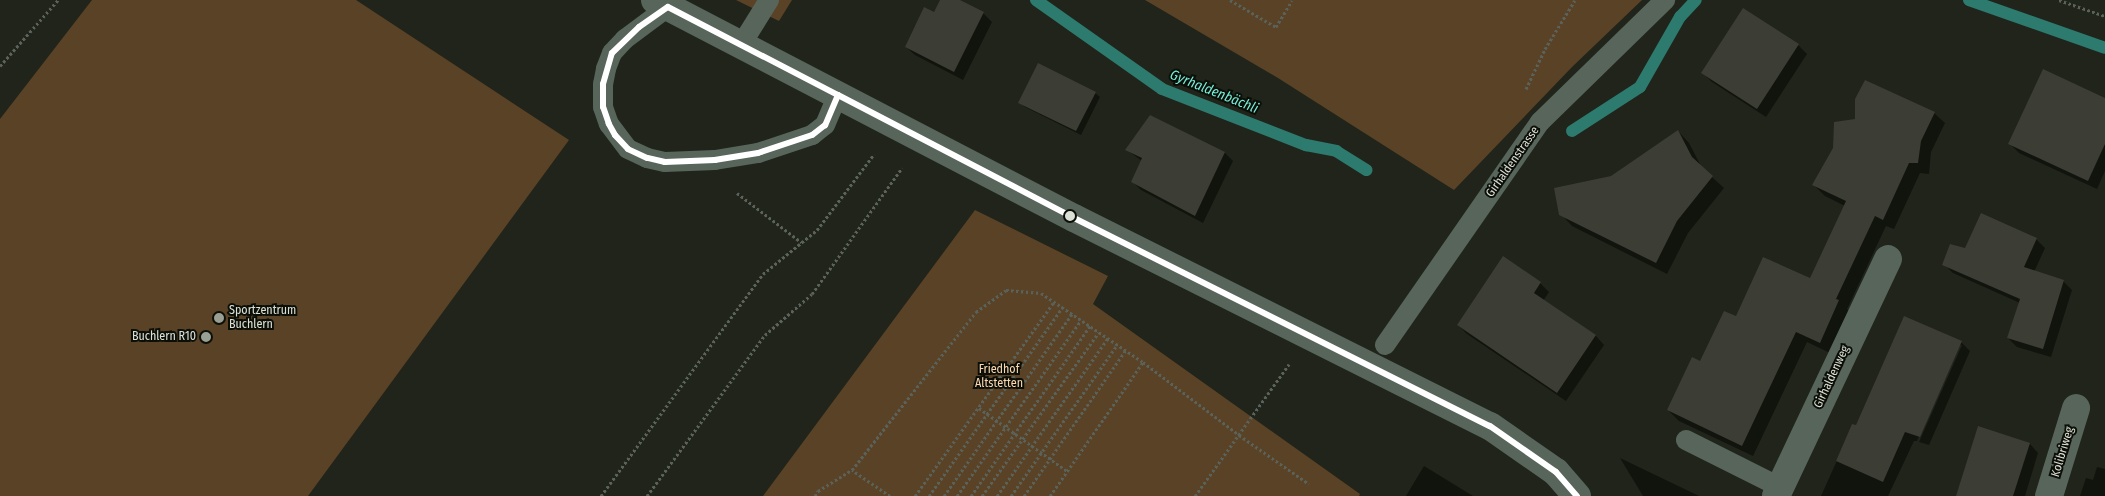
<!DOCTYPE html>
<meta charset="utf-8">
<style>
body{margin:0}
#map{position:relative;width:2105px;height:496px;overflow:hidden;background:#20241a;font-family:"Fira Sans Condensed",sans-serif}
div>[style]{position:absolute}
.green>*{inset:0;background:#5a4226}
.shadow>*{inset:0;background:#0007}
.stream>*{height:12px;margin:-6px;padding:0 6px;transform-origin:6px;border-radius:6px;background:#2d7a6f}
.building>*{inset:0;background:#3c3d34}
.path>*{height:3px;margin-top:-1.5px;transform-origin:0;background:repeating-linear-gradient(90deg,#5a625a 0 2.5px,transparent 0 5px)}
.lane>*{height:20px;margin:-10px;padding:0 10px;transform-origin:10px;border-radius:10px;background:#57655b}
.street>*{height:28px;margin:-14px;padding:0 14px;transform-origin:14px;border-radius:14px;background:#57655b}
.bus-1>*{height:6px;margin:-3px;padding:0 3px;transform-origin:3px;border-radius:3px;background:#fff}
.dots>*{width:14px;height:14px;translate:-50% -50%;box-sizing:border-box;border:2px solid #0c0f08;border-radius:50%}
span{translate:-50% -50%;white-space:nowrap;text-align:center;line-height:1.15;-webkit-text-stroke:4px #0c0f08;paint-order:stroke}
.street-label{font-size:12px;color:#dce1d6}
.poi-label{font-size:12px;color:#dce1d6}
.left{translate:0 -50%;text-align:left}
.right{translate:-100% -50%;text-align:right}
.park-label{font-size:12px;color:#fdd8af}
.water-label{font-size:14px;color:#75edda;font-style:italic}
</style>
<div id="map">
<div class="green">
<div style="clip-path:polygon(92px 0,356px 0,569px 140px,308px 496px,0 496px,0 119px)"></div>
<div style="clip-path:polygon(736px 0,792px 0,779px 21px)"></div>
<div style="clip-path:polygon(1145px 0,1642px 0,1572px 67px,1454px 190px,1278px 78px)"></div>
<div style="clip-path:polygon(975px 210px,1108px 276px,1093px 304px,1360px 494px,1359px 496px,763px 496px)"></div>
</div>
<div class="shadow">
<div style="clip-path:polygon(942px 0,957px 0,983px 13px,992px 22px,963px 80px,915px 55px,906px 47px,935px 13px)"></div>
<div style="clip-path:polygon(1744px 10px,1798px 45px,1807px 54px,1766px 117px,1712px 82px,1703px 73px)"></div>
<div style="clip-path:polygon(1095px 93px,1100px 97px,1081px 135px,1025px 107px,1020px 103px)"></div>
<div style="clip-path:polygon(2105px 99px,2105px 171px,2097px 189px,2019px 153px,2010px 144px)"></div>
<div style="clip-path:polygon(1934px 113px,1945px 123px,1931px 152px,1929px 174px,1920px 173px,1894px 229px,1886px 226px,1847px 309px,1850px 312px,1830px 353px,1807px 342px,1753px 456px,1679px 421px,1668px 410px,1700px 362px,1736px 318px,1811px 279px,1845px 206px,1825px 196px,1814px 185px)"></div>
<div style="clip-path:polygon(1151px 116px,1225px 153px,1233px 161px,1203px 223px,1141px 190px,1133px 182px,1142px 161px,1127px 150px)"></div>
<div style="clip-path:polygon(1678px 131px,1689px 143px,1702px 168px,1724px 188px,1688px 233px,1667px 274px,1572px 226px,1561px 214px)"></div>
<div style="clip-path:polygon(2036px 239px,2045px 248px,2034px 272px,2063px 281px,2072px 290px,2051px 357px,2017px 347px,2008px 338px,2020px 303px,1953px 273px,1944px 264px,1965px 250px)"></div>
<div style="clip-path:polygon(1540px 283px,1549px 292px,1543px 301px,1596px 336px,1604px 345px,1566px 401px,1467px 334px,1458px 325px)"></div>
<div style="clip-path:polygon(1905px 317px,1961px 342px,1970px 351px,1929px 445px,1919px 442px,1962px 345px,1959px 345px,1917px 441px,1914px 441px,1888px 496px,1821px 496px,1853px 425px,1857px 427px)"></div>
<div style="clip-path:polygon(2030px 444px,2038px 453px,2025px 496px,1957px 496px)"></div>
<div style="clip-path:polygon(1620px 458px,1699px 496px,1643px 496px)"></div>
<div style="clip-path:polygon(1424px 466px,1473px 496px,1406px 496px)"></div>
<div style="clip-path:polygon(2097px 467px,2105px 469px,2105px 496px,2080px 496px,2086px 478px,2093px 480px)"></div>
</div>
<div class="stream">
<div style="left:1036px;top:0;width:154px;rotate:35.2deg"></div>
<div style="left:1162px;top:89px;width:155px;rotate:21.3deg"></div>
<div style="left:1306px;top:145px;width:31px;rotate:11deg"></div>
<div style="left:1336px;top:151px;width:36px;rotate:32deg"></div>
<div style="left:1969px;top:0;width:144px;rotate:19.4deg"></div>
<div style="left:1572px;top:131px;width:81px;rotate:-32.9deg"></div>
<div style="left:1640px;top:87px;width:81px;rotate:-60.3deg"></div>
<div style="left:1680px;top:17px;width:23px;rotate:-47deg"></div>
</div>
<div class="building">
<div style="clip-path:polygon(940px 0,960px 0,984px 12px,954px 72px,905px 47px,924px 7px,934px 12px)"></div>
<div style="clip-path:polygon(1743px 8px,1799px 44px,1757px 109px,1701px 73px)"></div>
<div style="clip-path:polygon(1038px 63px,1096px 92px,1076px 131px,1018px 103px)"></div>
<div style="clip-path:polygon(2043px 69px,2105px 98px,2105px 144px,2088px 181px,2008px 144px)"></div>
<div style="clip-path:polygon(1865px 80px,1935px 112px,1921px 141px,1918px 163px,1909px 163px,1883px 220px,1875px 216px,1836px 299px,1839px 300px,1820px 343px,1796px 332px,1742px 446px,1667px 410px,1692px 357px,1700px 361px,1724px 311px,1736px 316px,1763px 257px,1810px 278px,1846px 201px,1812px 185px,1833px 148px,1834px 122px,1855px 119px,1855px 99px)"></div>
<div style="clip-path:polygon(1150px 115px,1225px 152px,1195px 216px,1131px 182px,1142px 158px,1125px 150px)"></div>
<div style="clip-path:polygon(1678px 130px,1692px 157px,1713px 176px,1677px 221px,1656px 263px,1559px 215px,1554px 188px,1611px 176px)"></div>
<div style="clip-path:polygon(1981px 213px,2037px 238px,2024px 267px,2064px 280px,2043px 349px,2007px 338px,2020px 299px,1942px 265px,1950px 244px,1965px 248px)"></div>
<div style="clip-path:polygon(1503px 256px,1541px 282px,1534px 293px,1596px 335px,1557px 393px,1457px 325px)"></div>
<div style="clip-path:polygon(1904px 316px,1962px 341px,1920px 437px,1905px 432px,1883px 482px,1836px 461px,1852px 424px,1856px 425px)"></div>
<div style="clip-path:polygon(1978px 426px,2030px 443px,2013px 496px,1956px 496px)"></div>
</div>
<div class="path">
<div style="left:1230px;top:0;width:53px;rotate:30.4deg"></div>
<div style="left:1276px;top:27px;width:31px;rotate:-59deg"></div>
<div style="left:2059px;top:0;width:49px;rotate:19.2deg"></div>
<div style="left:0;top:66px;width:88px;rotate:-48.7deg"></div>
<div style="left:1526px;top:89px;width:44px;rotate:-64.6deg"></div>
<div style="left:1545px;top:49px;width:57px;rotate:-58.5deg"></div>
<div style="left:737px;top:193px;width:81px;rotate:37.4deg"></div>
<div style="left:979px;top:408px;width:108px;rotate:35.6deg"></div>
<div style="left:601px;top:496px;width:275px;rotate:-53.9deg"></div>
<div style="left:763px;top:274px;width:70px;rotate:-39.2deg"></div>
<div style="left:817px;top:230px;width:95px;rotate:-53.1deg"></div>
<div style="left:647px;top:496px;width:200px;rotate:-53.8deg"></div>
<div style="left:765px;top:335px;width:62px;rotate:-41.1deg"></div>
<div style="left:812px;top:294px;width:155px;rotate:-54.5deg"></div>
<div style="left:815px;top:496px;width:6px;rotate:-59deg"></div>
<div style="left:818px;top:491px;width:40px;rotate:-32deg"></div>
<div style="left:890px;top:496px;width:46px;rotate:-145.6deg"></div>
<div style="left:852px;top:470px;width:201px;rotate:-51.9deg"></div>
<div style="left:976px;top:312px;width:37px;rotate:-36deg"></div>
<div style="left:1006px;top:290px;width:35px;rotate:5deg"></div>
<div style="left:1041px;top:293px;width:123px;rotate:34.1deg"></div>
<div style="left:1143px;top:362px;width:121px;rotate:37.2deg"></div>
<div style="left:1239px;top:435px;width:85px;rotate:35deg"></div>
<div style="left:915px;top:496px;width:239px;rotate:-54.4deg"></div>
<div style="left:929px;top:496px;width:232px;rotate:-54.7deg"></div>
<div style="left:944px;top:496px;width:223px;rotate:-54.9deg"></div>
<div style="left:957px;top:496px;width:215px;rotate:-54.8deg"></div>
<div style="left:971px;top:496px;width:208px;rotate:-55deg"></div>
<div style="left:982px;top:496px;width:201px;rotate:-54.5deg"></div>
<div style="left:997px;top:496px;width:193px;rotate:-54.9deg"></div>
<div style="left:1011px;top:496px;width:184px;rotate:-54.9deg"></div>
<div style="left:1024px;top:496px;width:178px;rotate:-55.1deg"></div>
<div style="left:1050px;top:496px;width:163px;rotate:-55.2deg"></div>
<div style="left:1195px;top:496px;width:162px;rotate:-54.5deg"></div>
</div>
<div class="lane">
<div style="left:665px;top:0;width:8px;rotate:67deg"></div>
<div style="left:668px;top:7px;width:54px;rotate:143.3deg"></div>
<div style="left:625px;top:39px;width:19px;rotate:133deg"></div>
<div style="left:612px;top:53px;width:17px;rotate:111deg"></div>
<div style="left:606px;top:69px;width:15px;rotate:101deg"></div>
<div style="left:603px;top:84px;width:23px;rotate:90deg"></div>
<div style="left:603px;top:107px;width:18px;rotate:71deg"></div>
<div style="left:609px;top:124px;width:31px;rotate:53deg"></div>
<div style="left:628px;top:149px;width:21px;rotate:25deg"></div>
<div style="left:647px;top:158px;width:18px;rotate:13deg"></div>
<div style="left:665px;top:162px;width:50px;rotate:-2.3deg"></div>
<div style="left:715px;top:160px;width:44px;rotate:-9.2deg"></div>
<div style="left:758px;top:153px;width:57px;rotate:-18.4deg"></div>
<div style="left:812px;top:135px;width:16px;rotate:-38deg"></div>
<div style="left:825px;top:125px;width:33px;rotate:-67deg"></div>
<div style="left:741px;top:45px;width:53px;rotate:-58.1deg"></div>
<div style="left:1385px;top:345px;width:272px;rotate:-55.2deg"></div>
<div style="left:1540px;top:122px;width:175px;rotate:-44.3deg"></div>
<div style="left:1686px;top:440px;width:105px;rotate:26.6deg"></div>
</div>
<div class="street">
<div style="left:655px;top:0;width:472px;rotate:27.5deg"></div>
<div style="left:1074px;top:218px;width:465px;rotate:26.6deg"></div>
<div style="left:1490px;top:426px;width:80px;rotate:34.9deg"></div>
<div style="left:1556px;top:472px;width:32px;rotate:49deg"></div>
<div style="left:1776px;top:496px;width:262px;rotate:-64.7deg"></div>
<div style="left:2049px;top:496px;width:92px;rotate:-72.9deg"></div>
</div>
<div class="bus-1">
<div style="left:668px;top:7px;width:191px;rotate:27.4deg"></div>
<div style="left:838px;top:95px;width:33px;rotate:113deg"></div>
<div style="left:825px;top:125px;width:16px;rotate:142deg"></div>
<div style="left:812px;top:135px;width:57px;rotate:161.6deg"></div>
<div style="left:758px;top:153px;width:44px;rotate:170.8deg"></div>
<div style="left:715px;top:160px;width:50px;rotate:177.7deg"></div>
<div style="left:665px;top:162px;width:18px;rotate:-167deg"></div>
<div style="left:647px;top:158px;width:21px;rotate:-155deg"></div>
<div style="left:628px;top:149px;width:19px;rotate:-133deg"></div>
<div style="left:615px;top:135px;width:13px;rotate:-119deg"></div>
<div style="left:609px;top:124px;width:18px;rotate:-109deg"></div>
<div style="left:603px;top:107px;width:23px;rotate:-90deg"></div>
<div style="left:603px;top:84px;width:32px;rotate:-74deg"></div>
<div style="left:612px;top:53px;width:37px;rotate:-44deg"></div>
<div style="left:639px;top:27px;width:35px;rotate:-35deg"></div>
<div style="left:838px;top:95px;width:266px;rotate:27.5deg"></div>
<div style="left:1074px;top:218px;width:465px;rotate:26.6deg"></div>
<div style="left:1490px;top:426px;width:80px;rotate:34.9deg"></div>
<div style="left:1556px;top:472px;width:32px;rotate:49deg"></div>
</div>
<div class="dots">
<div style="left:1070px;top:216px;background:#dce1d6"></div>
<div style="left:219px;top:318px;background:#9a9f94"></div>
<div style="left:206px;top:337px;background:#9a9f94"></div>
</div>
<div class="street-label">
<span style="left:1513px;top:162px;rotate:-55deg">Girhaldenstrasse</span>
<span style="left:1832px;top:377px;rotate:-65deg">Girhaldenweg</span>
<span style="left:2063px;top:452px;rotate:-73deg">Kolibriweg</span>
</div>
<div class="poi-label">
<span class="left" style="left:229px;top:318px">Sportzentrum<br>Buchlern</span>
<span class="right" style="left:196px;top:337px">Buchlern R10</span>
</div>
<div class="park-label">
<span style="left:999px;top:377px">Friedhof<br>Altstetten</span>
</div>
<div class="water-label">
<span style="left:1214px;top:92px;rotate:22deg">Gyrhaldenbächli</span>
</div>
</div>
